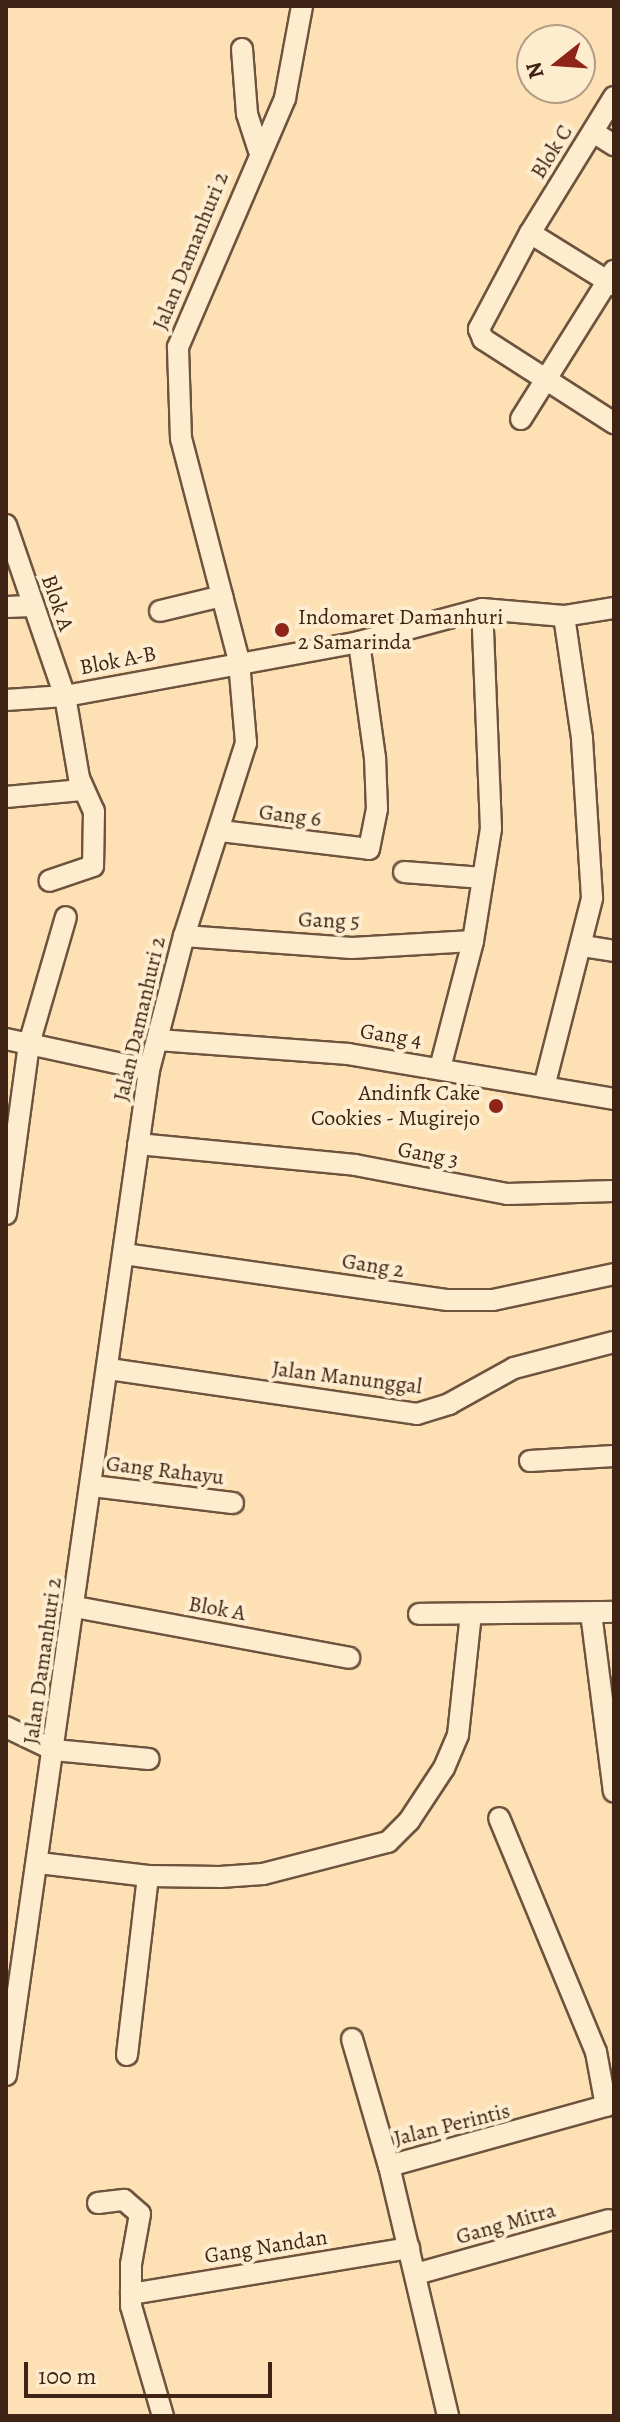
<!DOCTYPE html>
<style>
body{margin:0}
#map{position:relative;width:620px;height:2422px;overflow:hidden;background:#fde1b5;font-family:Alegreya,serif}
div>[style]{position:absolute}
.roads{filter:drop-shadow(2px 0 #6e533e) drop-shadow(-2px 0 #6e533e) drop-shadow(0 2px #6e533e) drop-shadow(0 -2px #6e533e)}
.minor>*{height:20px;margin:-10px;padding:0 10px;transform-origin:10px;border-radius:10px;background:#feeccf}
.dots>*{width:22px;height:22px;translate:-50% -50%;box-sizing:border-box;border:4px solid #feeccf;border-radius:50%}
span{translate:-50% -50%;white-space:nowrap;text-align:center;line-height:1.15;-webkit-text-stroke:8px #feeccf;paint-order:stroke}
.street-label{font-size:22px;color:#3f2416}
.poi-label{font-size:22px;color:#3f2416}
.left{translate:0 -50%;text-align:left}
.right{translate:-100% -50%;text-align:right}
.frame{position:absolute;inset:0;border:8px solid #3f2416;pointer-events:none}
.north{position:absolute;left:516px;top:24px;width:80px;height:80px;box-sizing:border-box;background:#feeccf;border:2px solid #b29c85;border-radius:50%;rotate:253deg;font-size:22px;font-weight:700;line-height:32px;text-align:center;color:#3f2416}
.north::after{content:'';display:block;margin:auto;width:28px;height:36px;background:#8f2418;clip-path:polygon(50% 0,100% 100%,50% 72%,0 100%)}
.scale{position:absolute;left:24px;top:2362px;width:248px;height:36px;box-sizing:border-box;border:4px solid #3f2416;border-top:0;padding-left:10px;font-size:24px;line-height:28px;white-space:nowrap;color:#3f2416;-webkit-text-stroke:6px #feeccf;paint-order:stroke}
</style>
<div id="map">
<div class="roads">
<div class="minor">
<div style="left:242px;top:49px;width:65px;rotate:85.6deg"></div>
<div style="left:247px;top:114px;width:38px;rotate:72deg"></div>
<div style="left:614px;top:97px;width:160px;rotate:121.7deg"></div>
<div style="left:530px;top:233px;width:109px;rotate:118deg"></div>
<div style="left:479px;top:329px;width:11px;rotate:68deg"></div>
<div style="left:483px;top:339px;width:156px;rotate:32.7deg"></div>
<div style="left:593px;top:132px;width:25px;rotate:32deg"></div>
<div style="left:530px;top:233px;width:99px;rotate:31.8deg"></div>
<div style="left:521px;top:419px;width:175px;rotate:-57.9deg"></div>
<div style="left:6px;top:525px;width:181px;rotate:71deg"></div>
<div style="left:65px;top:696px;width:83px;rotate:80.3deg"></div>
<div style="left:79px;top:778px;width:36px;rotate:66deg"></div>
<div style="left:94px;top:811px;width:55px;rotate:91deg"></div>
<div style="left:93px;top:866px;width:46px;rotate:161.2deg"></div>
<div style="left:6px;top:607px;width:26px;rotate:-2deg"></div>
<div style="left:160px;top:611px;width:64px;rotate:-13.6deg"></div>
<div style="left:6px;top:700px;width:59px;rotate:-3.9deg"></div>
<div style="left:65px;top:696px;width:299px;rotate:-10.4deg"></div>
<div style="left:359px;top:642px;width:127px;rotate:-15deg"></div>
<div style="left:482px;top:609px;width:82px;rotate:4.9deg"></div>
<div style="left:564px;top:616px;width:51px;rotate:-9.1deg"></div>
<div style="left:6px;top:797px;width:76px;rotate:-5.3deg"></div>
<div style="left:221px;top:831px;width:149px;rotate:6.9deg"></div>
<div style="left:369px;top:849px;width:41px;rotate:-78.7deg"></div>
<div style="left:377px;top:809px;width:51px;rotate:-92.2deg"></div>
<div style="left:375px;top:758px;width:117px;rotate:-97.9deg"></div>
<div style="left:404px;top:872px;width:79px;rotate:4.3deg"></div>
<div style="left:184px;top:936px;width:168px;rotate:4.1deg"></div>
<div style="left:352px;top:948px;width:121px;rotate:-3.3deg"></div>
<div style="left:583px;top:946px;width:31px;rotate:9deg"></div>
<div style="left:6px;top:1039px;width:146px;rotate:12.2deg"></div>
<div style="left:158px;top:1040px;width:191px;rotate:4.2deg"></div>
<div style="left:348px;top:1054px;width:270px;rotate:9.6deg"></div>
<div style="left:440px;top:1068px;width:131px;rotate:-75.4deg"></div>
<div style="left:473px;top:941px;width:113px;rotate:-80.9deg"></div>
<div style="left:491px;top:829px;width:220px;rotate:-92.3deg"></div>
<div style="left:544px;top:1087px;width:195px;rotate:-75.7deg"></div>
<div style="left:592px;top:898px;width:160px;rotate:-93.6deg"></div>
<div style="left:582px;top:738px;width:123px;rotate:-98.4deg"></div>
<div style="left:138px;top:1144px;width:218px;rotate:5.5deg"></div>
<div style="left:355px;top:1165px;width:155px;rotate:10.8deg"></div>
<div style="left:507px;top:1194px;width:107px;rotate:-1.6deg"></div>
<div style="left:6px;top:1214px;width:172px;rotate:-82.3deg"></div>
<div style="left:29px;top:1044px;width:132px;rotate:-73.8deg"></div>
<div style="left:124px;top:1254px;width:327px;rotate:8.1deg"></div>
<div style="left:448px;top:1300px;width:45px"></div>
<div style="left:493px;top:1300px;width:124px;rotate:-12.1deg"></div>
<div style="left:109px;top:1369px;width:311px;rotate:8.3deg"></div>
<div style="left:417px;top:1414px;width:34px;rotate:-17deg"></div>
<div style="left:449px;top:1404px;width:74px;rotate:-29deg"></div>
<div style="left:514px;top:1368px;width:103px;rotate:-14.6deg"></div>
<div style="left:530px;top:1461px;width:84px;rotate:-3.4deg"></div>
<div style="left:92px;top:1486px;width:142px;rotate:6.9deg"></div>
<div style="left:75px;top:1607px;width:279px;rotate:10.5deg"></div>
<div style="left:591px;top:1613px;width:180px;rotate:82.7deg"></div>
<div style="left:419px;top:1614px;width:195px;rotate:-0.6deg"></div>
<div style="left:6px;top:1727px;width:53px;rotate:25.6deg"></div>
<div style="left:54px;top:1750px;width:95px;rotate:5.4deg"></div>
<div style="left:39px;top:1863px;width:110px;rotate:6.8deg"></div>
<div style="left:148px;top:1876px;width:72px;rotate:0.8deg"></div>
<div style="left:220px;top:1877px;width:43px;rotate:-4deg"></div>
<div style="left:263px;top:1874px;width:129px;rotate:-14.4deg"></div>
<div style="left:388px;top:1842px;width:30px;rotate:-45deg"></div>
<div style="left:409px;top:1821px;width:64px;rotate:-56.6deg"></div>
<div style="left:444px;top:1768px;width:36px;rotate:-67deg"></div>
<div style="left:458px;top:1735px;width:122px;rotate:-83.9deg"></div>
<div style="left:352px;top:2039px;width:132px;rotate:73.8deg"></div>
<div style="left:389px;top:2166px;width:257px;rotate:76.7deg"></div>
<div style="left:127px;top:2055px;width:180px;rotate:-83.3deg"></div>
<div style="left:6px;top:2075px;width:1015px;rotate:-81.9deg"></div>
<div style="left:149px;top:1070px;width:138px;rotate:-75.4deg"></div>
<div style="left:184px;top:936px;width:203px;rotate:-72.2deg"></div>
<div style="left:246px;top:743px;width:82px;rotate:-94.9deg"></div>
<div style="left:239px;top:661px;width:229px;rotate:-104.6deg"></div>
<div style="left:181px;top:439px;width:92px;rotate:-91.9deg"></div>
<div style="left:178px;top:347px;width:271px;rotate:-66.7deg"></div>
<div style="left:285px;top:98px;width:94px;rotate:-79.5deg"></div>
<div style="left:389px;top:2166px;width:225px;rotate:-15.5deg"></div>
<div style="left:606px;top:2106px;width:55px;rotate:-100.5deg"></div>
<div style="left:596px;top:2052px;width:253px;rotate:-112.5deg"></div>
<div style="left:98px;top:2203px;width:26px;rotate:-7deg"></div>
<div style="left:124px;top:2200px;width:21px;rotate:41deg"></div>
<div style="left:140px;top:2214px;width:51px;rotate:100.2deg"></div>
<div style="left:131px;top:2264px;width:42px;rotate:90deg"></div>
<div style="left:131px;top:2306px;width:115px;rotate:73.8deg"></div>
<div style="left:416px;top:2274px;width:200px;rotate:-15.6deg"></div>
<div style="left:131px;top:2294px;width:282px;rotate:-9.4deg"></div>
</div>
</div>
<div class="dots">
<div style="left:282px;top:630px;background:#8f2418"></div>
<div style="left:496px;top:1106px;background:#8f2418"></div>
</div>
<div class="street-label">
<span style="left:552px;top:152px;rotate:-58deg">Blok C</span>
<span style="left:191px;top:251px;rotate:-68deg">Jalan Damanhuri 2</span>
<span style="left:57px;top:603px;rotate:71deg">Blok A</span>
<span style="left:118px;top:661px;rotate:-11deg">Blok A-B</span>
<span style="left:290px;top:816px;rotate:7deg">Gang 6</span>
<span style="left:329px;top:921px;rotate:2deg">Gang 5</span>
<span style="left:140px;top:1019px;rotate:-77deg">Jalan Damanhuri 2</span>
<span style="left:391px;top:1036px;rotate:9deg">Gang 4</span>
<span style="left:428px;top:1155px;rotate:11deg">Gang 3</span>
<span style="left:373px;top:1266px;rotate:9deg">Gang 2</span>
<span style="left:347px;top:1378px;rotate:7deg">Jalan Manunggal</span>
<span style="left:165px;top:1471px;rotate:7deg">Gang Rahayu</span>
<span style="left:217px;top:1609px;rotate:10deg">Blok A</span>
<span style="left:43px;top:1661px;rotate:-82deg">Jalan Damanhuri 2</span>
<span style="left:452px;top:2125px;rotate:-14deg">Jalan Perintis</span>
<span style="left:506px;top:2224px;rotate:-16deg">Gang Mitra</span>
<span style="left:266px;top:2247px;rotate:-9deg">Gang Nandan</span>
</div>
<div class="poi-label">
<span class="left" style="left:298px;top:630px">Indomaret Damanhuri<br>2 Samarinda</span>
<span class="right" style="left:480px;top:1106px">Andinfk Cake<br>Cookies - Mugirejo</span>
</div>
<div class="frame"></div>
<div class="north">N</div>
<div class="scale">100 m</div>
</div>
